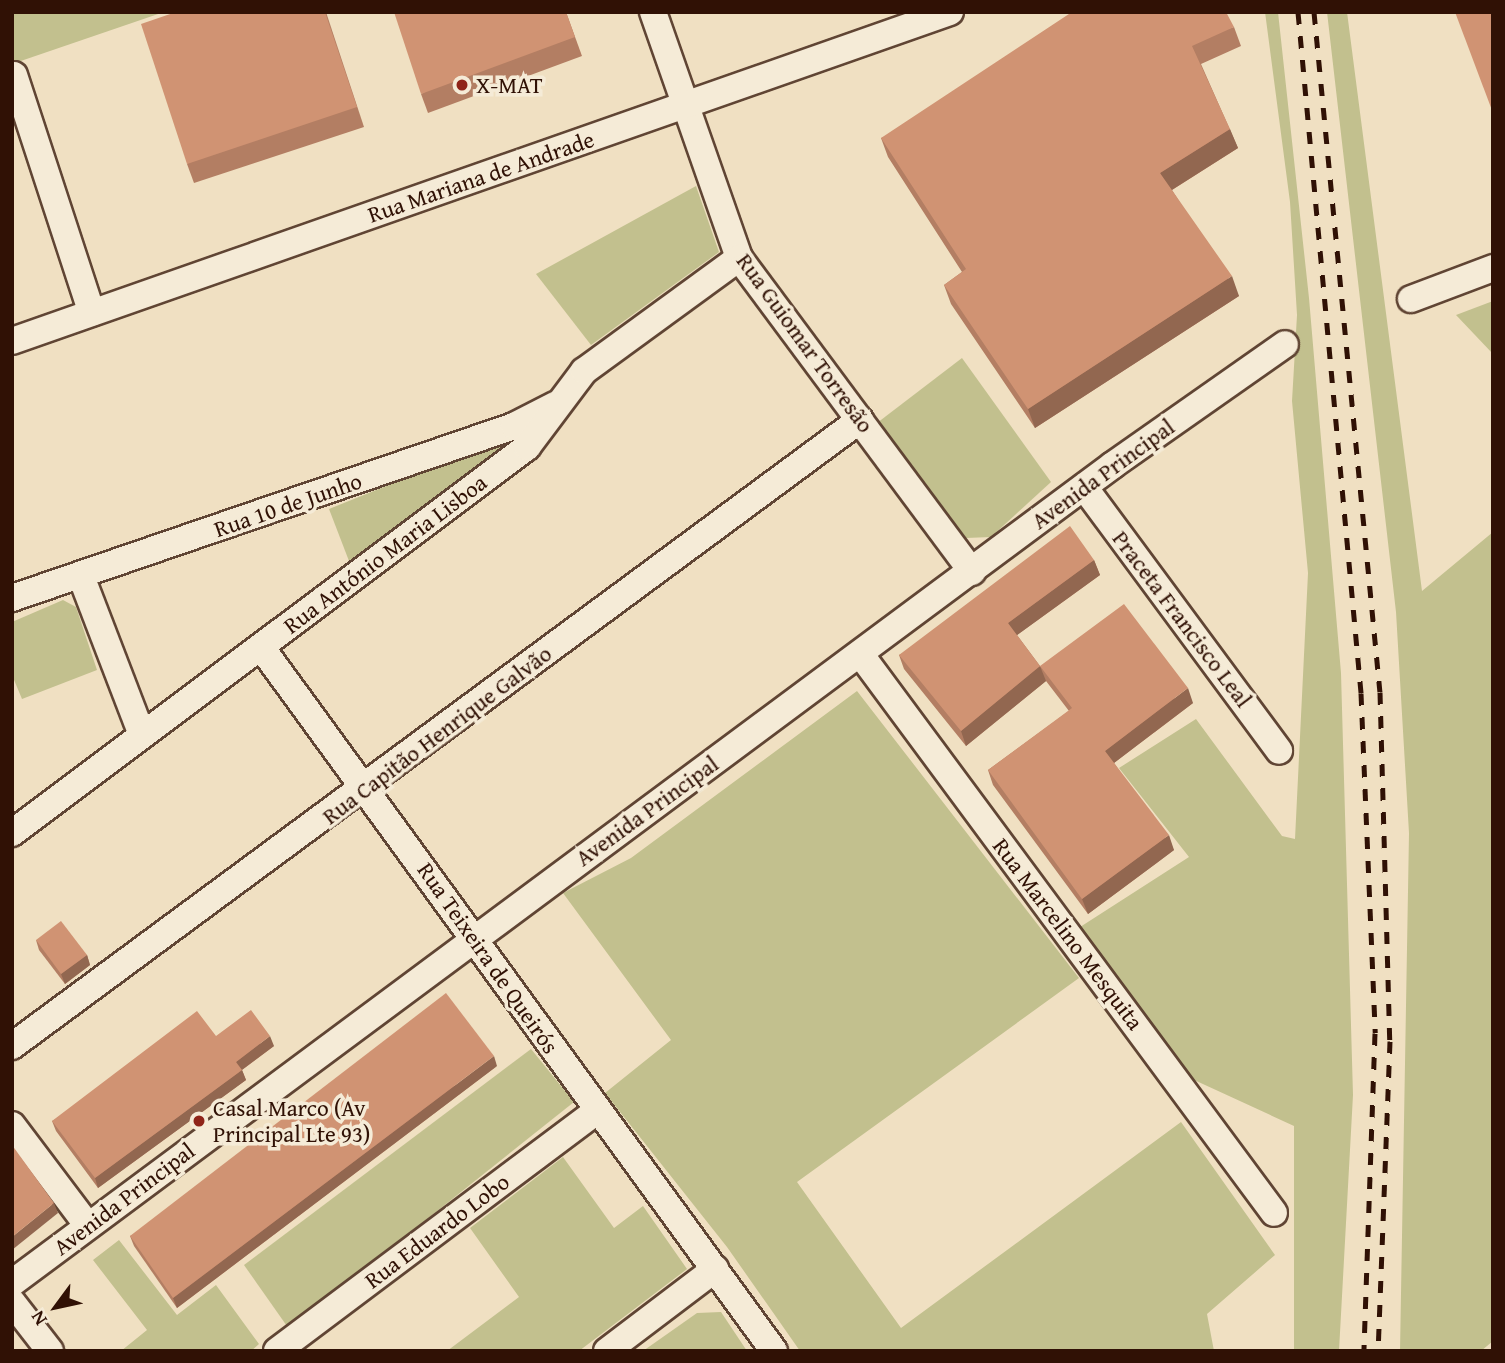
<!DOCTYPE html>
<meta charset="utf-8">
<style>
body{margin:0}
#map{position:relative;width:1505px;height:1363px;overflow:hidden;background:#f0e0c2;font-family:"Gentium Book Plus",serif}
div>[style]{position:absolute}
.green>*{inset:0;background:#c2c08e}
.roads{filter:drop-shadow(2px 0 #604534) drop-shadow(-2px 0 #604534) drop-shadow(0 2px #604534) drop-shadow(0 -2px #604534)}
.minor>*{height:26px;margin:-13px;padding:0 13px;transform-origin:13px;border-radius:13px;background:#f5ebd7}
.rail>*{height:5px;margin-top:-2.5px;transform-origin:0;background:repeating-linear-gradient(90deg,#301105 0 12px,transparent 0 24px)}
.wall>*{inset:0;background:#b37e63}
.shaded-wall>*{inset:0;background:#926750}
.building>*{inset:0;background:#d09373}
.dots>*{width:19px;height:19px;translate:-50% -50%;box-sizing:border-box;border:4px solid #f5ebd7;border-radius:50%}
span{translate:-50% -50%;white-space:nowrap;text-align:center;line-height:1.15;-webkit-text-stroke:7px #f5ebd7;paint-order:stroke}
.poi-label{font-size:23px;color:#301105}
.left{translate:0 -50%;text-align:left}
.street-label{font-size:23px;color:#301105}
.frame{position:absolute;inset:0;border:14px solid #301105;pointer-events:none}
.north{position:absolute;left:21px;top:1272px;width:70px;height:70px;-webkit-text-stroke:5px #f5ebd7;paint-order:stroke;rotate:237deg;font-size:19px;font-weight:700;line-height:28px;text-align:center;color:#301105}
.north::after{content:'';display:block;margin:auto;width:24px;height:32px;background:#301105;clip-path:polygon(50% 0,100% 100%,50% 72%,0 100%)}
</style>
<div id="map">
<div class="green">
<div style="clip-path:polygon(12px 12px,164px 12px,12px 64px)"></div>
<div style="clip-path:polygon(1265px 12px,1278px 12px,1309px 298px,1341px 673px,1353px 1095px,1339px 1351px,1294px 1351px,1294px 1126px,1192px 1079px,1077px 929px,1189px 857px,1119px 768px,1196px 719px,1282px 836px,1295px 839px,1308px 573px,1292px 401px,1297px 315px,1290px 202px)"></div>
<div style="clip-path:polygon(1327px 12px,1347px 12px,1422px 591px,1493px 532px,1493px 1341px,1481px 1351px,1400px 1351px,1409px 833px,1396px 612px)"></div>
<div style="clip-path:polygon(696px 186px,719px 252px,591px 345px,536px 274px)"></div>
<div style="clip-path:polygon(1493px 301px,1493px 354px,1456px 315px)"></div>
<div style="clip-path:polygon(962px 358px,1051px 482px,991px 537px,966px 538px,877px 423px)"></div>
<div style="clip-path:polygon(503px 439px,510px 447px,349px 561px,329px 509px)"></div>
<div style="clip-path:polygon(63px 600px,76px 607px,97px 670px,22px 699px,12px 675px,12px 622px)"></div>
<div style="clip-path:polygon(857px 691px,1079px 978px,797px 1182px,901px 1328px,1181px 1122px,1275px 1255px,1207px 1314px,1214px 1351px,800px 1351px,727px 1247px,605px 1093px,671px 1040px,563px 893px,631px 858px)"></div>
<div style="clip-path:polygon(531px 1049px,574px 1102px,289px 1329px,244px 1265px)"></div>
<div style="clip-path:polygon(563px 1157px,614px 1228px,643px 1206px,687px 1269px,579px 1351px,447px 1351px,519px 1297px,470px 1228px)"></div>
<div style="clip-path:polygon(119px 1240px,177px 1315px,216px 1285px,259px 1344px,251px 1351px,121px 1351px,147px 1330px,93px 1260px)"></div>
<div style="clip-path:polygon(721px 1312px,747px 1351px,643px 1351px,697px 1313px)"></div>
</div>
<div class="roads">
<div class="minor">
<div style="left:653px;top:12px;width:261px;rotate:70.7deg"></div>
<div style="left:739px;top:258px;width:391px;rotate:53.4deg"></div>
<div style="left:14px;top:75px;width:250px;rotate:71.9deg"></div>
<div style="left:1411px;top:299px;width:88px;rotate:-20.7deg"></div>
<div style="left:12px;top:341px;width:994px;rotate:-19.33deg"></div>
<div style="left:1084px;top:487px;width:328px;rotate:53.5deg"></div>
<div style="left:81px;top:576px;width:170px;rotate:69deg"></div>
<div style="left:12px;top:598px;width:531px;rotate:-18.91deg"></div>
<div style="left:514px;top:426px;width:46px;rotate:-27.1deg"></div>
<div style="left:261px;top:647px;width:871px;rotate:53.92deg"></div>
<div style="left:861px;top:655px;width:694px;rotate:53.49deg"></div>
<div style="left:12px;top:833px;width:644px;rotate:-36.85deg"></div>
<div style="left:527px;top:447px;width:95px;rotate:-53.1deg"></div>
<div style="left:584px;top:371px;width:192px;rotate:-36.1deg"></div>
<div style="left:12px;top:1046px;width:1054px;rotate:-36.44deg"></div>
<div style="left:12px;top:1125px;width:126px;rotate:53deg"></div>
<div style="left:12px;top:1283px;width:1372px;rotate:-36.61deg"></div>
<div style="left:1113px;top:465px;width:210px;rotate:-35.1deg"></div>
<div style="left:12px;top:1302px;width:62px;rotate:52.2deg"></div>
<div style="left:277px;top:1351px;width:400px;rotate:-36.9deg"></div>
<div style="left:607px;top:1351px;width:136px;rotate:-37.2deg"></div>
</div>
</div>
<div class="rail">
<div style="left:1298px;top:12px;width:684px;rotate:84.71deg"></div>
<div style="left:1361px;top:693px;width:340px;rotate:87.6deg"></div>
<div style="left:1375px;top:1033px;width:318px;rotate:92deg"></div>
<div style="left:1314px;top:12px;width:683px;rotate:84.46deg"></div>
<div style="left:1380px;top:692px;width:349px;rotate:88.4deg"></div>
<div style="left:1390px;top:1041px;width:310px;rotate:92.2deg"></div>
</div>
<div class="wall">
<div style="clip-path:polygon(326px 12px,364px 127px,194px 183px,187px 164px)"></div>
<div style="clip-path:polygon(566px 12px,582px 56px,428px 113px,421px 94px)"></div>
<div style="clip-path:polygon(1234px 27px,1241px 46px,1201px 64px,1238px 148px,1172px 190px,1239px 296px,1035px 428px,951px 304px,944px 285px,962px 272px,888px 157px,881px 138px)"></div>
<div style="clip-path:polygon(1094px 560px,1100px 575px,1017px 635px,1040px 666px,1193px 703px,1114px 763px,1174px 850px,1088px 914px,993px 785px,988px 770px,1069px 711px,1046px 681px,966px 746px,904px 669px,899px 655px)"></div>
<div style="clip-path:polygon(36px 940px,87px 955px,90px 965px,65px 984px,39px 950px)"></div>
<div style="clip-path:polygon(216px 1036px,274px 1046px,242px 1070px,246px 1080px,98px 1188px,56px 1131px,52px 1121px)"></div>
<div style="clip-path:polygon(497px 1066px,177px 1308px,134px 1246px,130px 1236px)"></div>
</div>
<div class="shaded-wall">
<div style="clip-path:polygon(1230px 129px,1238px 148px,1167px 193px,1160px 173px)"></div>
<div style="clip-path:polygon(1232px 276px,1239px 296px,1035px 428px,1028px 409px)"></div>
<div style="clip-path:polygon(1094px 560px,1100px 575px,1013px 638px,1008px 623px)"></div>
<div style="clip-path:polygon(1040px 666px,1046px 681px,966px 746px,961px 731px)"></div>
<div style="clip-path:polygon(1188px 688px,1193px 703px,1110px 766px,1105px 751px)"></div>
<div style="clip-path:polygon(1169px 835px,1174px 850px,1088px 914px,1082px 899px)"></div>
<div style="clip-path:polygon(87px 955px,90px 965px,65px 984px,61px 974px)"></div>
<div style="clip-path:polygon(270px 1036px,274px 1046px,239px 1072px,236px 1062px)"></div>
<div style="clip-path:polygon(494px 1056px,497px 1066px,177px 1308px,173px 1298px)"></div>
<div style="clip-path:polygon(242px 1070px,246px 1080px,98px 1188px,95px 1178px)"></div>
<div style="clip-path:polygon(54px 1203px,58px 1213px,12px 1250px,12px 1237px)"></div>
</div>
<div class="building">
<div style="clip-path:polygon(176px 12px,325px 12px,357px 107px,187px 164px,141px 24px)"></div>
<div style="clip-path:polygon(394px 12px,566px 12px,575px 37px,421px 94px)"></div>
<div style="clip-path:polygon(1072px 12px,1226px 12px,1234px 27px,1192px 46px,1230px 129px,1160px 173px,1232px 276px,1028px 409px,944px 285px,966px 269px,881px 138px)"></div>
<div style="clip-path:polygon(1455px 12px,1493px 12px,1493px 113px)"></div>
<div style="clip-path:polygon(1070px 526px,1094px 560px,1008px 623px,1040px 666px,961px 731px,899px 655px)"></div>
<div style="clip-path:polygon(1124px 604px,1188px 688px,1105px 751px,1169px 835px,1082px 899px,988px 770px,1072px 708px,1040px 666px)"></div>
<div style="clip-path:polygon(61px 921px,87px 955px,61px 974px,36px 940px)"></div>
<div style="clip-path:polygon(446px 993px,494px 1056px,173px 1298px,130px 1236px)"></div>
<div style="clip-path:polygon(251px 1010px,270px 1036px,236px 1062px,242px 1070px,95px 1178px,52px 1121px,197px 1011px,216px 1036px)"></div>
<div style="clip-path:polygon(12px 1145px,54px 1203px,12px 1237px)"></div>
</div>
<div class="dots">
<div style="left:462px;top:85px;background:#8f2418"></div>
<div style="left:199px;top:1121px;background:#8f2418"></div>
</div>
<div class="poi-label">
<span class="left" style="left:476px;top:85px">X-MAT</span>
<span class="left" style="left:213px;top:1121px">Casal Marco (Av<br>Principal Lte 93)</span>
</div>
<div class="street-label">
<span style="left:481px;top:177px;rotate:-19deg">Rua Mariana de Andrade</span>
<span style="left:805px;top:343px;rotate:54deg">Rua Guiomar Torresão</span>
<span style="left:1103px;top:474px;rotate:-36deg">Avenida Principal</span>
<span style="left:288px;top:505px;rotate:-19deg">Rua 10 de Junho</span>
<span style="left:385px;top:554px;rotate:-37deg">Rua António Maria Lisboa</span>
<span style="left:1182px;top:619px;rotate:53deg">Praceta Francisco Leal</span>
<span style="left:437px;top:735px;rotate:-37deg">Rua Capitão Henrique Galvão</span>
<span style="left:647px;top:811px;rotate:-36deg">Avenida Principal</span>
<span style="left:1068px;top:934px;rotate:53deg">Rua Marcelino Mesquita</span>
<span style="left:488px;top:958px;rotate:55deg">Rua Teixeira de Queirós</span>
<span style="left:124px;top:1199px;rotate:-37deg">Avenida Principal</span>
<span style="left:437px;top:1231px;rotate:-37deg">Rua Eduardo Lobo</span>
</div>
<div class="frame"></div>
<div class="north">N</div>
</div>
